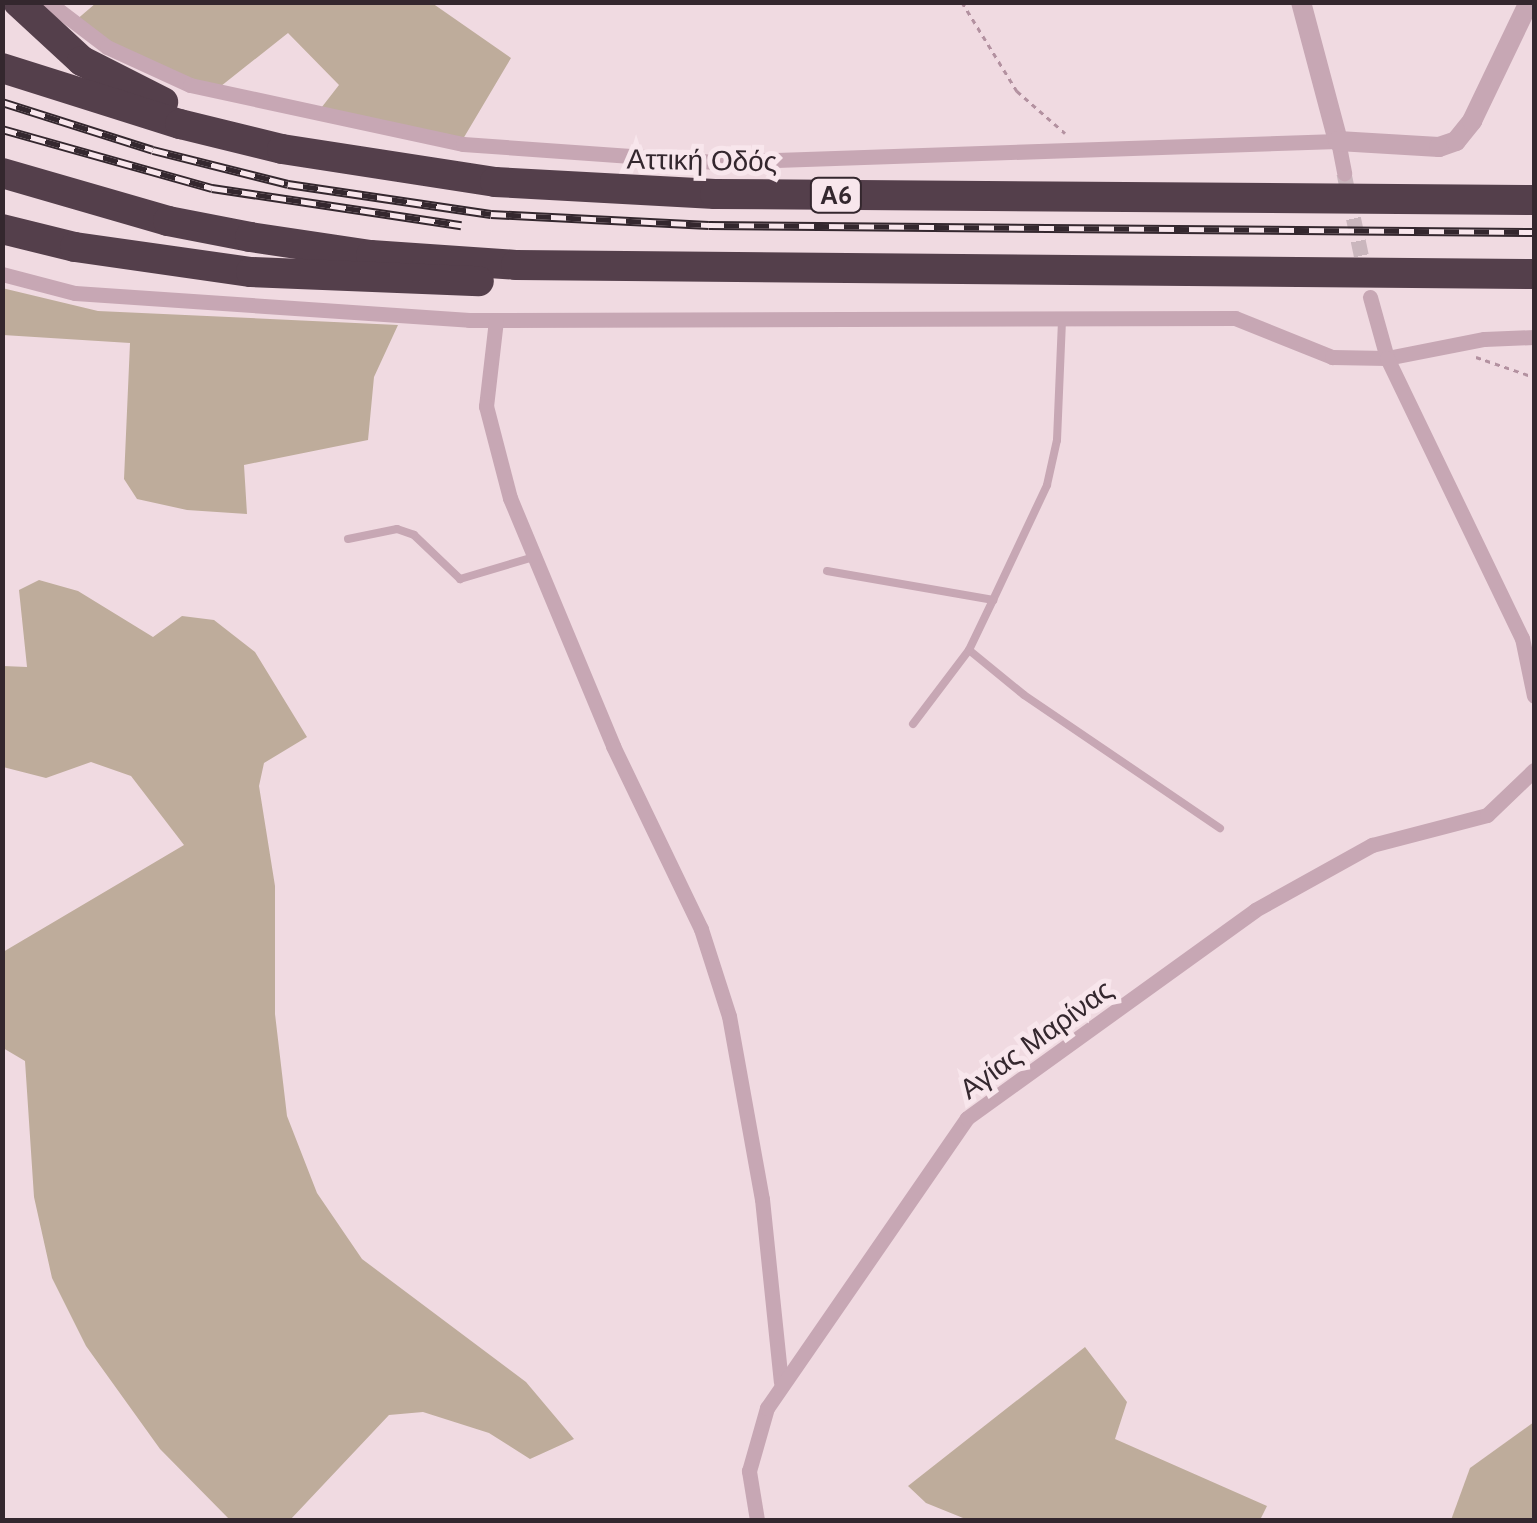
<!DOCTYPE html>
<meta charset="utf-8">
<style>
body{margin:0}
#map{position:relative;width:1537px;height:1523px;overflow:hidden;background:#f0dae1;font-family:"PT Sans",sans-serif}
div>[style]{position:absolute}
.green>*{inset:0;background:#beac9b}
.minor-tunnel>*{height:15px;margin-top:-7.5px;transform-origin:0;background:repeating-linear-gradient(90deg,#cab6bd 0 15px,transparent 0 23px)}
.path>*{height:2.5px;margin-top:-1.25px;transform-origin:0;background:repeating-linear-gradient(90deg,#b391a0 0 5px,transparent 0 10px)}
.service>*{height:8px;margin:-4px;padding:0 4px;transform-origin:4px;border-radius:4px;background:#c7a7b4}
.minor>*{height:15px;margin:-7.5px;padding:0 7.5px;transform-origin:7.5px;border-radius:7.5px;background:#c7a7b4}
.tertiary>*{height:20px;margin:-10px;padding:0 10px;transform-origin:10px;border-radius:10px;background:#c7a7b4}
.motorway>*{height:30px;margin:-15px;padding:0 15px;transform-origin:15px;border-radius:15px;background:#543f4b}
.rail>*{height:9px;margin-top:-4.5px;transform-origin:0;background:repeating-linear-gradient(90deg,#f8e6ec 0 15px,#34272e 0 30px);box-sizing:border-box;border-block:2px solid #34272e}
span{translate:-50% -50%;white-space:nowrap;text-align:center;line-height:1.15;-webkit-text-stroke:10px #f8e6ec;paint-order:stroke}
.shield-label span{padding:2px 8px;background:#f8e6ec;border:2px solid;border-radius:8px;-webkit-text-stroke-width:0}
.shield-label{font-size:25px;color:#34272e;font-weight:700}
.street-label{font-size:28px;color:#34272e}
.frame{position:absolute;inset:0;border:5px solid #34272e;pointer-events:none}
</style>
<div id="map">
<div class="green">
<div style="clip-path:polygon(96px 3px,432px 3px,511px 58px,463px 139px,318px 112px,339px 85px,288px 33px,216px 90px,133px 57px,75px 21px)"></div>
<div style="clip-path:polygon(2px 288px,98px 311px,398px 325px,374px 377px,368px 440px,244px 465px,247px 514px,187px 510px,137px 499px,124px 479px,130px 343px,3px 335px)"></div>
<div style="clip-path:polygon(39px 580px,78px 591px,153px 637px,182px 616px,214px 620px,255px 652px,307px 737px,264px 763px,259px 786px,275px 886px,275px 1014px,287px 1116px,317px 1193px,362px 1259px,526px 1382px,574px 1439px,530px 1459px,489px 1433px,423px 1412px,389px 1415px,290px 1520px,230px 1520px,160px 1449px,86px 1346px,52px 1278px,34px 1197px,25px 1061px,3px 1048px,3px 952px,184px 845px,131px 776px,91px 762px,46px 778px,3px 767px,3px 666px,27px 667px,19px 590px)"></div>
<div style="clip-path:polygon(1085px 1347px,1127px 1402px,1115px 1439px,1267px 1506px,1260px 1520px,968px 1520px,926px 1503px,908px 1486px)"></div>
<div style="clip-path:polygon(1534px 1422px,1534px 1520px,1451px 1520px,1470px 1468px)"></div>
</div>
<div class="minor-tunnel">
<div style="left:1344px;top:173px;width:106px;rotate:78.1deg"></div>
</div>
<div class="path">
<div style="left:962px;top:2px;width:105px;rotate:58.3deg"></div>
<div style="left:1017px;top:91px;width:64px;rotate:41.2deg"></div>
<div style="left:433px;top:3px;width:1px;rotate:-90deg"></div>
<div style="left:1476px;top:357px;width:61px;rotate:19deg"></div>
</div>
<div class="service">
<div style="left:348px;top:539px;width:50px;rotate:-11.5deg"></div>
<div style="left:397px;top:529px;width:18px;rotate:19deg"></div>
<div style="left:414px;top:535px;width:64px;rotate:43.7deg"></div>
<div style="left:460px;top:579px;width:77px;rotate:-16.6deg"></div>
<div style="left:827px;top:571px;width:169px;rotate:9.9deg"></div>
<div style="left:993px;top:600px;width:127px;rotate:-64.8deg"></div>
<div style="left:1047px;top:485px;width:46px;rotate:-77.5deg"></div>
<div style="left:1057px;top:440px;width:121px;rotate:-87.6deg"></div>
<div style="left:969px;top:650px;width:71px;rotate:39.3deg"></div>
<div style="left:1024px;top:695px;width:237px;rotate:34.2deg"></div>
<div style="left:913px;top:724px;width:93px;rotate:-52.9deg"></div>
<div style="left:969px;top:650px;width:55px;rotate:-64.4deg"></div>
</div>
<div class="minor">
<div style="left:48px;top:2px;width:74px;rotate:37.3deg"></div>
<div style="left:107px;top:47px;width:91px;rotate:24.6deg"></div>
<div style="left:190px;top:85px;width:279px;rotate:12.2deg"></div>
<div style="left:463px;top:144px;width:253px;rotate:4.1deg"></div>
<div style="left:715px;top:162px;width:623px;rotate:-1.93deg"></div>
<div style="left:1338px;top:141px;width:33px;rotate:79deg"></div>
<div style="left:2px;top:274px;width:75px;rotate:14.6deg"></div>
<div style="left:75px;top:293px;width:395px;rotate:3.9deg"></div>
<div style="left:469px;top:320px;width:766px;rotate:-0.15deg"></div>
<div style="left:1235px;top:318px;width:105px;rotate:21.9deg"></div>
<div style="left:1332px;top:357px;width:55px;rotate:1deg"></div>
<div style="left:1387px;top:358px;width:99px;rotate:-11.1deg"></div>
<div style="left:1484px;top:339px;width:50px;rotate:-2.3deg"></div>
<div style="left:1370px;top:297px;width:63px;rotate:74.4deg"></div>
<div style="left:1387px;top:358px;width:311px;rotate:64.3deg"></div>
<div style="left:1522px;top:638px;width:59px;rotate:78.3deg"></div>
<div style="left:496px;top:320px;width:87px;rotate:96.6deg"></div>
<div style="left:486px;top:406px;width:95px;rotate:75.4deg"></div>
<div style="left:510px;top:498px;width:269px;rotate:67.4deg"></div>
<div style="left:613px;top:746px;width:203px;rotate:64.3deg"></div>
<div style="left:701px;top:929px;width:91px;rotate:72.2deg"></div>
<div style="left:729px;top:1016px;width:186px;rotate:79.8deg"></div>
<div style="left:762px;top:1199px;width:184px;rotate:84.1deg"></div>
<div style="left:757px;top:1520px;width:50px;rotate:-99.3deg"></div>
<div style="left:749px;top:1471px;width:66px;rotate:-74.1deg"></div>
<div style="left:767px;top:1408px;width:352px;rotate:-55.4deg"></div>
<div style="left:967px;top:1118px;width:355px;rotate:-35.8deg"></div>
<div style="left:1255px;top:910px;width:134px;rotate:-29.1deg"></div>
<div style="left:1372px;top:845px;width:119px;rotate:-14.6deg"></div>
<div style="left:1487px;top:815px;width:65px;rotate:-43.8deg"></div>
</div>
<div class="tertiary">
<div style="left:1301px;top:2px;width:144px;rotate:75.1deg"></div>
<div style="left:1338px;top:141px;width:101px;rotate:3.4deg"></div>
<div style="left:1439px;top:147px;width:18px;rotate:-19deg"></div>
<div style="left:1456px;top:141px;width:26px;rotate:-51deg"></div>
<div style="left:1472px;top:121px;width:132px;rotate:-64.4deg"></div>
</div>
<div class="motorway">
<div style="left:18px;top:2px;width:87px;rotate:42.7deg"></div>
<div style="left:82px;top:61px;width:91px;rotate:26.8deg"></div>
<div style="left:2px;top:68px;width:187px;rotate:17.5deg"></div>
<div style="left:180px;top:124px;width:105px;rotate:13.8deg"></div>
<div style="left:282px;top:149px;width:216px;rotate:8.8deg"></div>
<div style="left:495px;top:182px;width:220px;rotate:3.1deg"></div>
<div style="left:715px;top:194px;width:819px;rotate:0.42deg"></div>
<div style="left:2px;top:173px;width:173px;rotate:16.1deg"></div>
<div style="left:168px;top:221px;width:84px;rotate:11deg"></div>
<div style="left:250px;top:237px;width:122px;rotate:8.5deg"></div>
<div style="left:371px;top:255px;width:145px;rotate:3.9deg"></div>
<div style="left:516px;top:265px;width:1018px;rotate:0.51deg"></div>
<div style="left:2px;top:229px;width:75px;rotate:13.9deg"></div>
<div style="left:75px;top:247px;width:178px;rotate:8.1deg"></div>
<div style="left:251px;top:272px;width:228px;rotate:2.3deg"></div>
</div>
<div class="rail">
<div style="left:2px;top:102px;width:158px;rotate:17.6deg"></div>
<div style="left:153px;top:150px;width:139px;rotate:14.1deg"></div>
<div style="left:288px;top:184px;width:205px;rotate:8.4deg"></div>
<div style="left:491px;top:214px;width:218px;rotate:2.9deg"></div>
<div style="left:709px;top:225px;width:825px;rotate:0.49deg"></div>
<div style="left:2px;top:129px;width:218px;rotate:15.7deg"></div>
<div style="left:212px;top:188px;width:252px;rotate:8.5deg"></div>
</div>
<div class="shield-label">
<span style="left:836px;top:195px">Α6</span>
</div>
<div class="street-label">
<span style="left:702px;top:160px;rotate:1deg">Αττική Οδός</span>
<span style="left:1036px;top:1039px;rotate:-36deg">Αγίας Μαρίνας</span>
</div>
<div class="frame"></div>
</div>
